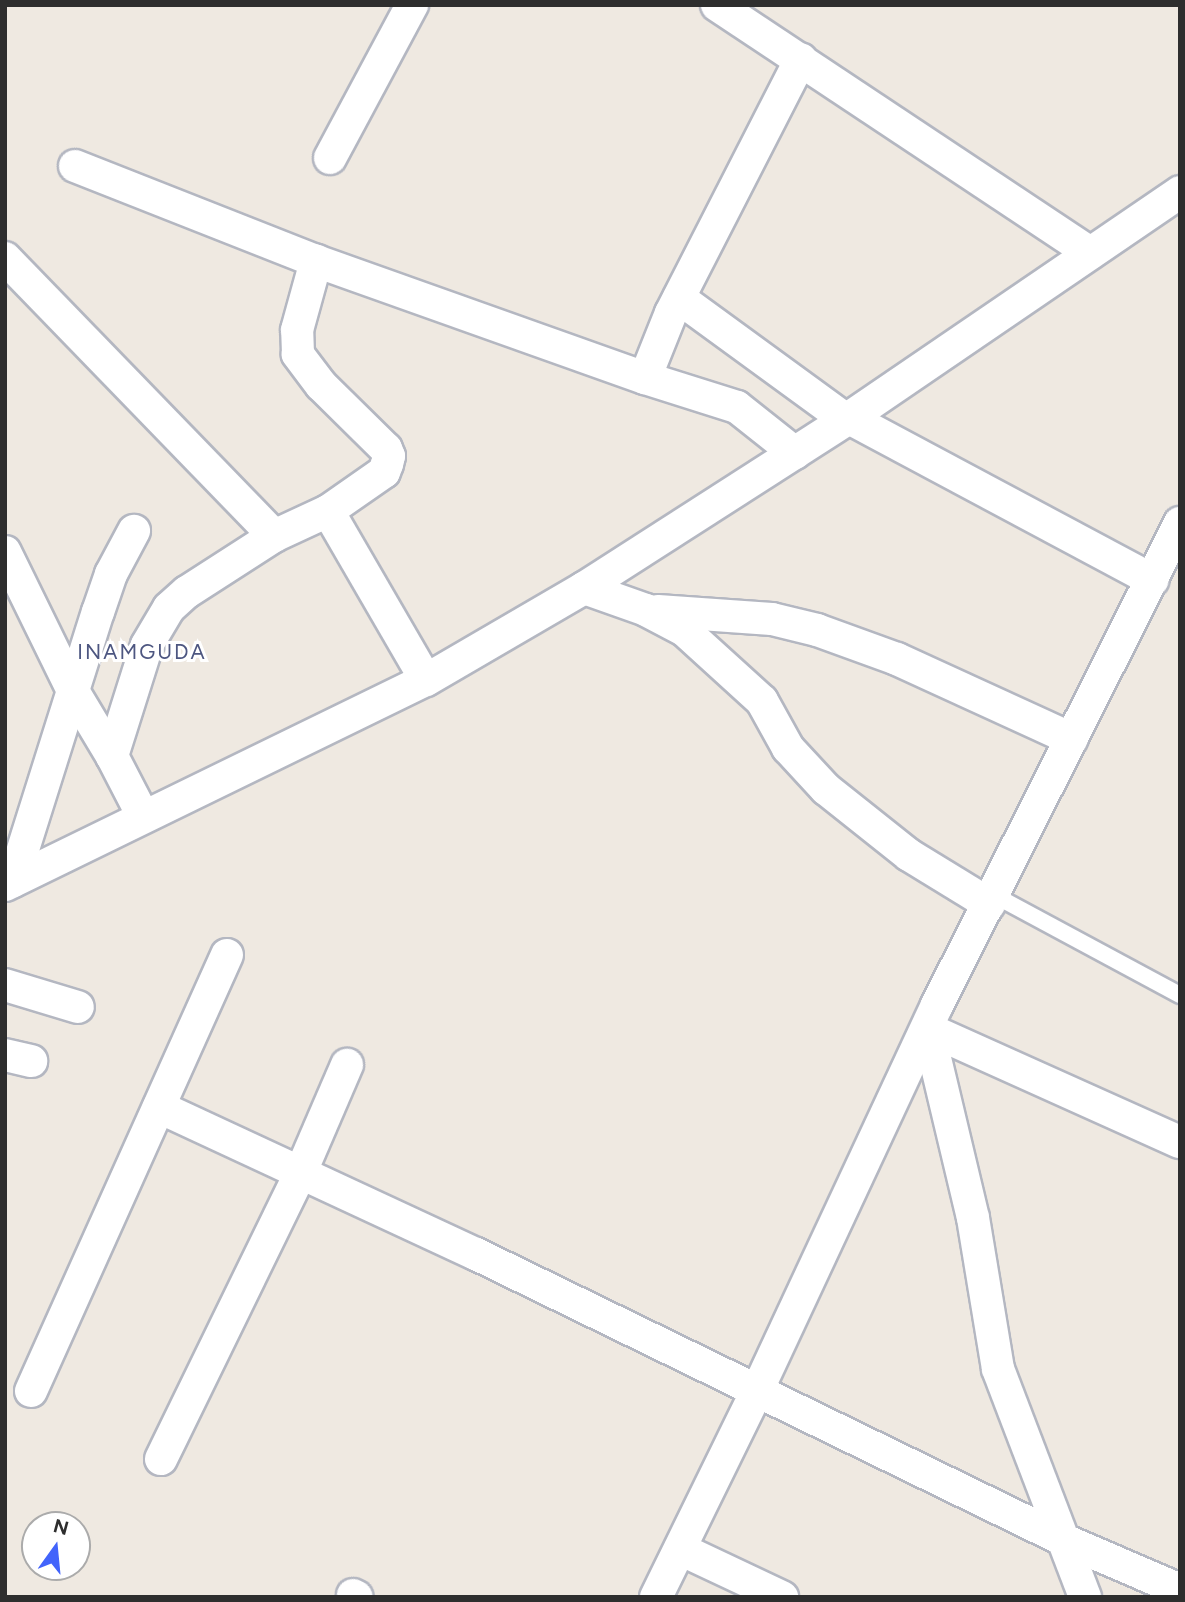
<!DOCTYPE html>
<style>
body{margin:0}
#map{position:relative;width:1185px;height:1602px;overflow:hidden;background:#efe9e1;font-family:Figtree,sans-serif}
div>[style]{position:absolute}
.roads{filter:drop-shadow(2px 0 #b4b7c1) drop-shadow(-2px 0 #b4b7c1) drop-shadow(0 2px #b4b7c1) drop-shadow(0 -2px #b4b7c1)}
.service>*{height:16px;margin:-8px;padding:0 8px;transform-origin:8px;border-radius:8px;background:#fff}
.minor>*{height:32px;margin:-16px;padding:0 16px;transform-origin:16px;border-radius:16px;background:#fff}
span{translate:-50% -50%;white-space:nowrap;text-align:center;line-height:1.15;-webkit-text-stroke:6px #fff;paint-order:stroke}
.quarter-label{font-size:21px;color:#4d5680;letter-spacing:2px}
.frame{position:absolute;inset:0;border:7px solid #2e2e2e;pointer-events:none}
.north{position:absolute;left:21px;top:1511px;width:70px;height:70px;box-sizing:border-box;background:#fff;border:2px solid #ababab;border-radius:50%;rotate:15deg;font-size:19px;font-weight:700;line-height:28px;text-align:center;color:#2e2e2e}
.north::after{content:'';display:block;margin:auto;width:24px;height:32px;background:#4264fb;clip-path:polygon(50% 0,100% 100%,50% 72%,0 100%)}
</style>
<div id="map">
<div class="roads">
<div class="service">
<div style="left:994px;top:895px;width:211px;rotate:28.3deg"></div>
</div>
<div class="minor">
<div style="left:717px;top:5px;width:448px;rotate:33.6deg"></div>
<div style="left:330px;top:158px;width:174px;rotate:-61.8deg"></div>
<div style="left:75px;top:166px;width:259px;rotate:21.5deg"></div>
<div style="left:316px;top:261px;width:349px;rotate:19.6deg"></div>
<div style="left:645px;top:378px;width:96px;rotate:17.5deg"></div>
<div style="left:737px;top:407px;width:74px;rotate:38.4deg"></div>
<div style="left:5px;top:258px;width:387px;rotate:45.9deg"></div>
<div style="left:679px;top:298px;width:207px;rotate:36.1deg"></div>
<div style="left:645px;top:378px;width:70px;rotate:-68.2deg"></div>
<div style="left:671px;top:313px;width:285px;rotate:-62.9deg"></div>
<div style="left:849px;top:418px;width:344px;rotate:28.1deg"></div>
<div style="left:328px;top:511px;width:195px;rotate:59.9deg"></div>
<div style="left:5px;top:552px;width:155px;rotate:63.9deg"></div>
<div style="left:73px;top:691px;width:76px;rotate:59deg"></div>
<div style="left:112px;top:756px;width:68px;rotate:62.7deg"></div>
<div style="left:584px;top:588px;width:66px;rotate:19.5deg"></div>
<div style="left:646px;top:610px;width:43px;rotate:27.8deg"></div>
<div style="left:684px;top:630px;width:105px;rotate:42.3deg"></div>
<div style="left:762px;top:701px;width:54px;rotate:61deg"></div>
<div style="left:788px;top:748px;width:56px;rotate:47.2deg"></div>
<div style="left:826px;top:789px;width:106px;rotate:38.5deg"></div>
<div style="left:909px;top:855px;width:94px;rotate:31.5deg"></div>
<div style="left:658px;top:611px;width:114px;rotate:4deg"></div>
<div style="left:772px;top:619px;width:46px;rotate:13.7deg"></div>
<div style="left:817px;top:630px;width:85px;rotate:19.9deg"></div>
<div style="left:897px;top:659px;width:192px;rotate:24.6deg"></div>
<div style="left:112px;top:756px;width:116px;rotate:-72.5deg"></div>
<div style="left:147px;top:645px;width:43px;rotate:-59.3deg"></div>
<div style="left:169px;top:608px;width:24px;rotate:-42deg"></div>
<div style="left:187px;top:592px;width:103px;rotate:-32.8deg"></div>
<div style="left:274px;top:536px;width:60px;rotate:-24.8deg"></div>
<div style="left:328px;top:511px;width:68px;rotate:-34.9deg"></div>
<div style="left:384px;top:472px;width:9px;rotate:-69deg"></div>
<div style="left:387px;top:464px;width:8px;rotate:-76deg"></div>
<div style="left:389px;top:456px;width:8px;rotate:-113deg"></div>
<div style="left:386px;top:449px;width:91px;rotate:-135.4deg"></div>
<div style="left:321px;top:385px;width:39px;rotate:-127deg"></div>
<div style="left:298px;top:354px;width:24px;rotate:-92deg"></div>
<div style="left:297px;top:330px;width:72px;rotate:-74.6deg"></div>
<div style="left:13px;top:881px;width:282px;rotate:-72.5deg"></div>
<div style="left:98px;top:612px;width:40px;rotate:-71.1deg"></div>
<div style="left:111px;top:574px;width:49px;rotate:-61.9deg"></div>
<div style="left:5px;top:885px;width:468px;rotate:-26deg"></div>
<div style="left:426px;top:680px;width:183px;rotate:-30.2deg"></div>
<div style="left:584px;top:588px;width:315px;rotate:-32.7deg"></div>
<div style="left:849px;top:418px;width:401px;rotate:-34.3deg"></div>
<div style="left:5px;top:985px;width:76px;rotate:16.8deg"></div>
<div style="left:928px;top:1029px;width:194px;rotate:76.6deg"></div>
<div style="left:973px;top:1218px;width:153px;rotate:80.6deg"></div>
<div style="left:998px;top:1369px;width:244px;rotate:69.1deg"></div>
<div style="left:928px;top:1029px;width:276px;rotate:24.2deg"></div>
<div style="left:5px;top:1055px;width:27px;rotate:13deg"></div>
<div style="left:159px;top:1107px;width:349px;rotate:24.9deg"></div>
<div style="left:476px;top:1254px;width:654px;rotate:25.94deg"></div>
<div style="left:1064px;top:1540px;width:126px;rotate:23.3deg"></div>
<div style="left:31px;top:1391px;width:478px;rotate:-65.8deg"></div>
<div style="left:161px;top:1459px;width:317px;rotate:-64deg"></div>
<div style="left:300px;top:1174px;width:119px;rotate:-66.7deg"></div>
<div style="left:680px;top:1549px;width:113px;rotate:25.2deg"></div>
<div style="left:353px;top:1595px;width:4px;rotate:27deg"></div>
<div style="left:656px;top:1597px;width:229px;rotate:-63.9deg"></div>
<div style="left:757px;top:1391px;width:426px;rotate:-65deg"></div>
<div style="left:937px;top:1005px;width:540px;rotate:-63.25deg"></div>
</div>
</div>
<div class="quarter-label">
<span style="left:142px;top:652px">INAMGUDA</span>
</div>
<div class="frame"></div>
<div class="north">N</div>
</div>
